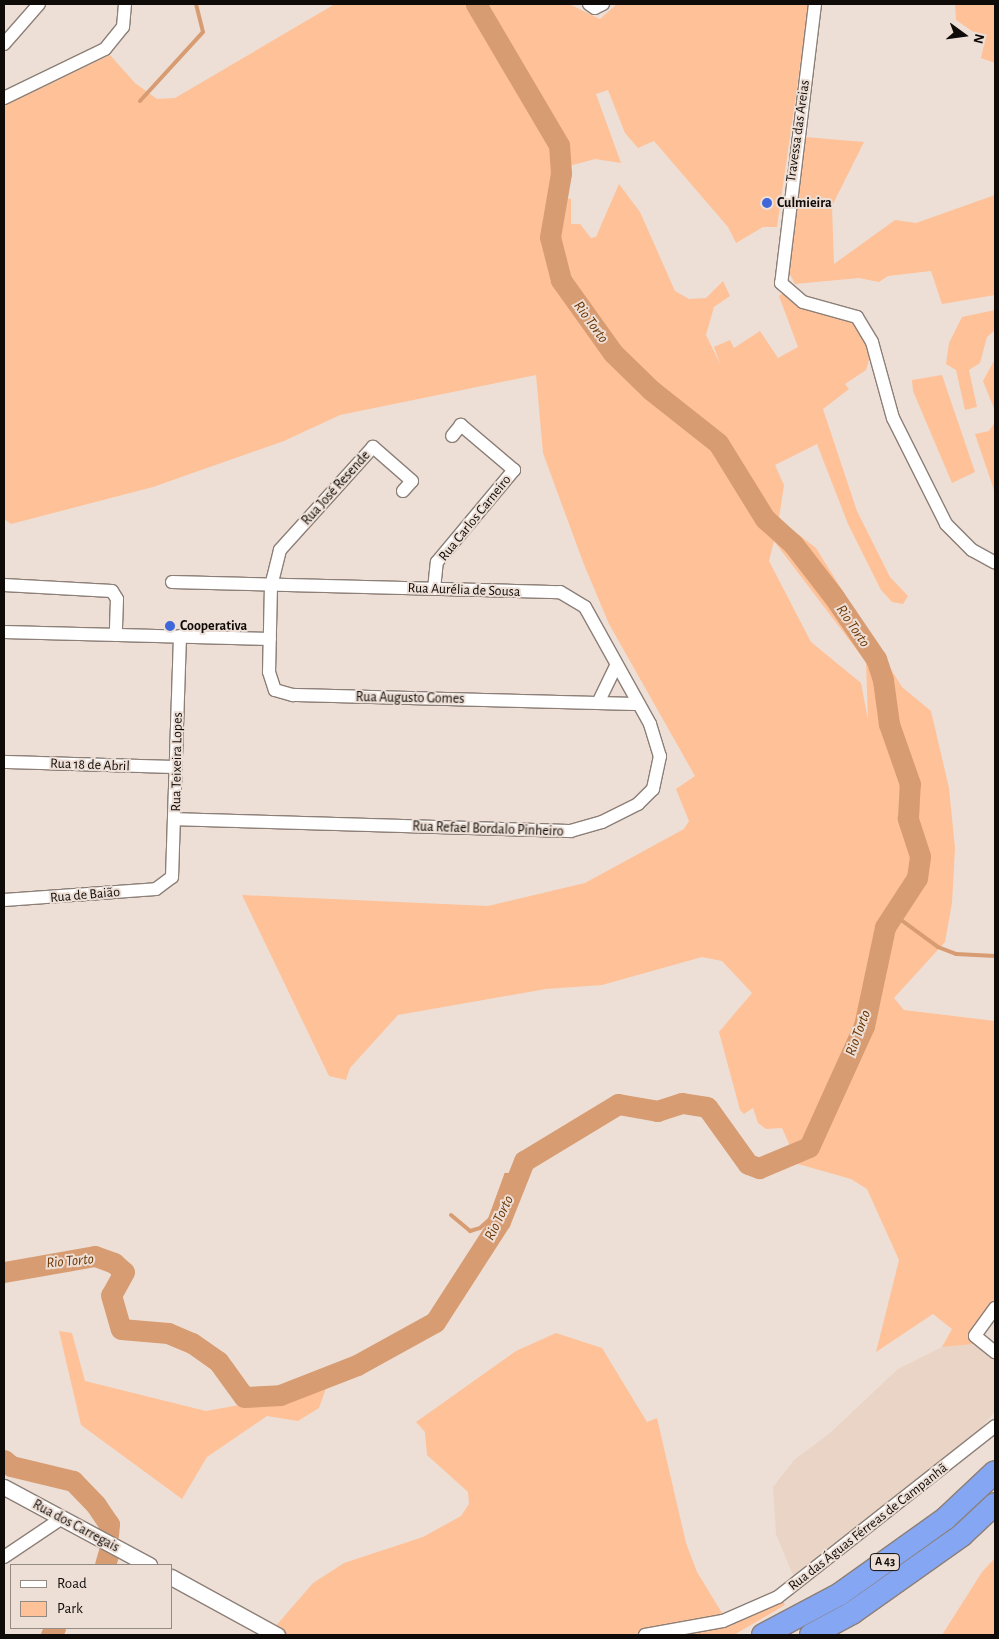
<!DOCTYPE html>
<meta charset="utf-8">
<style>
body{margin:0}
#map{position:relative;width:999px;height:1639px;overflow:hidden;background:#eddfd6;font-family:"Alegreya Sans",sans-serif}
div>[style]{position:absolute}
.built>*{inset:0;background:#e9d4c6}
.green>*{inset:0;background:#fec198}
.stream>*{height:4px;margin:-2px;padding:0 2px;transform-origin:2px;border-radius:2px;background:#d89c72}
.river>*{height:21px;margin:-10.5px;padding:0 10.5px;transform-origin:10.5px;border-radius:10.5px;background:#d89c72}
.roads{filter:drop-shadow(1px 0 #8c7f77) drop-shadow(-1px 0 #8c7f77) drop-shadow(0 1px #8c7f77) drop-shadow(0 -1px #8c7f77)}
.minor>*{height:12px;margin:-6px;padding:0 6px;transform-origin:6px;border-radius:6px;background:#fff}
.tertiary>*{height:15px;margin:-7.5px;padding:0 7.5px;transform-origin:7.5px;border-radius:7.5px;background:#fff}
.motorway>*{height:22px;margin:-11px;padding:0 11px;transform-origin:11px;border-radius:11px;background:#85a6f2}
.dots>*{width:14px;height:14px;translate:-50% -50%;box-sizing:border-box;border:2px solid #eddfd6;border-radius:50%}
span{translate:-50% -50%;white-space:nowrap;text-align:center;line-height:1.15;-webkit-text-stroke:4px #eddfd6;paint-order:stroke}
.shield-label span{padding:1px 4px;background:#eddfd6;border:1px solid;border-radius:4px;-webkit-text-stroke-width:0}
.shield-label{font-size:12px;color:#0f0b08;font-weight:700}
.street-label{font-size:14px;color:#0f0b08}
.poi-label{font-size:14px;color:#0f0b08;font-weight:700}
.left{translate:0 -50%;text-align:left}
.water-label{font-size:15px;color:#6c3400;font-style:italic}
.frame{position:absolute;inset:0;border:5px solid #0f0b08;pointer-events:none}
.legend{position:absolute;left:10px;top:1564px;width:162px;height:65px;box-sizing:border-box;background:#eddfd6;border:1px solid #948a84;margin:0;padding:6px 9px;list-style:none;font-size:15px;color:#0f0b08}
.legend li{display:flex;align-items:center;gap:10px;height:25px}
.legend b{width:25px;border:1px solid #948a84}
.north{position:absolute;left:939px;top:10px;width:50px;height:50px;-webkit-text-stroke:4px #eddfd6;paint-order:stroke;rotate:104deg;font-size:14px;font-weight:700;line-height:20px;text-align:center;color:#0f0b08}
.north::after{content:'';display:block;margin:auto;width:18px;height:22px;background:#0f0b08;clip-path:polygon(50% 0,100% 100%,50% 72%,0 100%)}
</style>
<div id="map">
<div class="built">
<div style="clip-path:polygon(974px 1344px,995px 1360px,995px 1411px,978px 1432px,795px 1580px,776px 1534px,773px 1487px,794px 1460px,830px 1433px,898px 1369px,942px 1347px)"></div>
</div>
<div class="green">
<div style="clip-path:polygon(evenodd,335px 4px,474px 4px,530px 103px,552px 132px,559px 160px,556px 194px,562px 196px,565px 176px,561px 129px,543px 110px,520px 61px,483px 4px,569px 4px,600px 19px,617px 4px,809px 4px,777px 227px,763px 227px,736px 243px,728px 227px,654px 141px,638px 148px,625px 133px,608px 90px,596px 94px,621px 163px,595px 159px,569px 166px,567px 198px,571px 199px,571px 224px,580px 224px,591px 238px,596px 237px,619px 184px,640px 212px,675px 291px,689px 299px,706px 298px,723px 281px,730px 296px,714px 307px,706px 335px,720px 364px,714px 347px,730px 340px,734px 348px,760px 331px,778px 358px,798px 347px,779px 296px,786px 291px,795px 305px,851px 318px,871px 353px,866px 370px,845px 384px,849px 389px,823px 409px,857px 511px,890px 577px,908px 596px,903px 604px,892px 602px,881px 590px,848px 524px,817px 444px,775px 465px,784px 485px,778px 525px,781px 521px,816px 548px,902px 687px,931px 711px,949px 788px,955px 848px,952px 903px,945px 942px,894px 998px,904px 1010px,995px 1021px,995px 1300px,974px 1324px,969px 1337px,974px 1344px,942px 1347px,952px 1329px,933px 1314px,876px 1352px,899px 1260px,867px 1189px,851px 1179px,798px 1164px,782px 1128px,766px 1129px,758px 1123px,753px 1108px,744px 1114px,740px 1110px,719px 1032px,752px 993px,722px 961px,702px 957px,602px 985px,546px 989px,398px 1015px,350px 1068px,346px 1080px,329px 1076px,242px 895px,488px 906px,585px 883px,684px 829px,689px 821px,676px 789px,695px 776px,609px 624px,583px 562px,543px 453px,536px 375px,340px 415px,284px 441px,153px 487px,11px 524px,4px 519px,4px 106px,110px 55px,135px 83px,157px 99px,175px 98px,335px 4px,774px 541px,866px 662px,868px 720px,861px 683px,811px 642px,769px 561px,774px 541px)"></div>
<div style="clip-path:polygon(955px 4px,995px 4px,995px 63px,981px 58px,985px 40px,956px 20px)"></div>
<div style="clip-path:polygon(805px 137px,864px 142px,832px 206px,834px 264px,895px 220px,916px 223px,995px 195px,995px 295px,942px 304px,931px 271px,888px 276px,879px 282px,859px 278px,795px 284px,788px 270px)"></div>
<div style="clip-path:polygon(995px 310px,995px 330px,987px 337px,980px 363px,969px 370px,977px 407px,965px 410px,956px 370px,946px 364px,949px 343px,962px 317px)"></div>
<div style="clip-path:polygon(995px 359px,995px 411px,983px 381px)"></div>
<div style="clip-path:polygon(942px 375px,975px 472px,952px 483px,913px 391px,912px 380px)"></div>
<div style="clip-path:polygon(995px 422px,995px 493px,975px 434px,989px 431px)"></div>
<div style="clip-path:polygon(59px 1331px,72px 1333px,85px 1381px,206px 1411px,284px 1397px,328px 1383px,319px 1408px,298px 1421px,267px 1416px,207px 1457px,182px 1499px,81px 1425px)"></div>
<div style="clip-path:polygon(556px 1333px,602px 1348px,647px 1422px,657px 1418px,686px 1543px,697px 1572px,728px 1623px,782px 1600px,785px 1605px,734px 1635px,268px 1635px,313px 1583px,344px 1563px,423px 1537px,461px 1516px,469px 1504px,468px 1492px,427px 1455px,425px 1432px,416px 1422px,516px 1351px)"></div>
<div style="clip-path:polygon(995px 1558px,995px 1635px,942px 1635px,982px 1572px)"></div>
</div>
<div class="stream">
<div style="left:140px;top:101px;width:93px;rotate:-47.6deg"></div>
<div style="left:203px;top:32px;width:29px;rotate:-104deg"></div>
<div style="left:893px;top:914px;width:56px;rotate:36.3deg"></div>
<div style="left:938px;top:947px;width:19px;rotate:21deg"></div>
<div style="left:956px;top:954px;width:39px;rotate:3deg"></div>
<div style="left:451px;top:1215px;width:25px;rotate:40deg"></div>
<div style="left:470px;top:1231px;width:10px;rotate:-17deg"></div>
<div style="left:480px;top:1228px;width:13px;rotate:-42deg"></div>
<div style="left:490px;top:1219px;width:47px;rotate:-70deg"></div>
<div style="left:506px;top:1175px;width:14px;rotate:-4deg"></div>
</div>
<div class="river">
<div style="left:4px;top:1272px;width:92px;rotate:-10deg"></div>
<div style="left:95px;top:1256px;width:20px;rotate:20deg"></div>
<div style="left:114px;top:1263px;width:13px;rotate:42deg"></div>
<div style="left:124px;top:1272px;width:26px;rotate:119deg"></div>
<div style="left:111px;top:1295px;width:35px;rotate:74deg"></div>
<div style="left:121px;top:1329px;width:47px;rotate:4.9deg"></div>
<div style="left:168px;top:1333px;width:26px;rotate:23deg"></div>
<div style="left:192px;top:1343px;width:32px;rotate:35deg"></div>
<div style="left:218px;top:1361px;width:44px;rotate:54.2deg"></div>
<div style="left:244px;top:1397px;width:36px;rotate:-3deg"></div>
<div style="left:280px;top:1395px;width:83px;rotate:-21.3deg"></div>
<div style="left:357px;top:1365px;width:89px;rotate:-28.9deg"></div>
<div style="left:435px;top:1322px;width:120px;rotate:-57.2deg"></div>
<div style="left:500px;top:1221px;width:65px;rotate:-68.2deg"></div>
<div style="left:524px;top:1161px;width:110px;rotate:-31.2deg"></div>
<div style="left:618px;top:1104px;width:40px;rotate:10deg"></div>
<div style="left:657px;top:1111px;width:26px;rotate:-18deg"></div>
<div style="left:682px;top:1103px;width:25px;rotate:9deg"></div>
<div style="left:707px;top:1107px;width:70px;rotate:54.3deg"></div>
<div style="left:748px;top:1164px;width:12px;rotate:20deg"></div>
<div style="left:759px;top:1168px;width:54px;rotate:-22.8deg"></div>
<div style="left:809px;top:1147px;width:133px;rotate:-65.6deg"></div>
<div style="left:864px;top:1026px;width:101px;rotate:-78deg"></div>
<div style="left:885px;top:927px;width:59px;rotate:-56.9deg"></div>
<div style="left:917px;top:878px;width:22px;rotate:-82deg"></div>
<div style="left:920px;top:856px;width:40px;rotate:-108deg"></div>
<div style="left:908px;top:818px;width:34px;rotate:-87deg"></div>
<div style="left:910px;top:784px;width:64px;rotate:-109.3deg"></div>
<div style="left:889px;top:724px;width:44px;rotate:-97.8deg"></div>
<div style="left:883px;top:680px;width:22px;rotate:-108deg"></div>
<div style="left:876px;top:659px;width:75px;rotate:-124.1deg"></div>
<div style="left:834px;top:597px;width:67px;rotate:-127.7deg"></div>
<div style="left:793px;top:544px;width:38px;rotate:-138deg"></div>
<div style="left:765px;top:519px;width:89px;rotate:-121.7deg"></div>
<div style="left:718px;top:443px;width:85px;rotate:-141.7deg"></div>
<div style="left:651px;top:390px;width:53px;rotate:-135.8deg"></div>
<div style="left:613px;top:353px;width:90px;rotate:-125.5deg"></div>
<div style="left:561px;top:280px;width:44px;rotate:-104.3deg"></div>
<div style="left:550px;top:237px;width:65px;rotate:-80.2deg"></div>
<div style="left:561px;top:173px;width:28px;rotate:-94deg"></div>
<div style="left:559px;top:145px;width:164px;rotate:-120.5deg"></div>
<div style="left:4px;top:1460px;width:9px;rotate:41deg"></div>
<div style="left:11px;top:1466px;width:64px;rotate:13.6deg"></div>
<div style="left:73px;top:1481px;width:33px;rotate:46deg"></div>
<div style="left:96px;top:1505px;width:23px;rotate:56deg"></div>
<div style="left:109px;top:1524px;width:11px;rotate:95deg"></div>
<div style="left:105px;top:1565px;width:15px;rotate:-74deg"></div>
<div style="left:51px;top:1635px;width:8px;rotate:-60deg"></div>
</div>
<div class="roads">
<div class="minor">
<div style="left:589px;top:4px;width:7px;rotate:34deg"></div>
<div style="left:595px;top:8px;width:9px;rotate:-27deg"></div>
<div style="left:815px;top:4px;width:281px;rotate:96.9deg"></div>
<div style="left:781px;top:283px;width:29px;rotate:41deg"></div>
<div style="left:803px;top:302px;width:56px;rotate:15.5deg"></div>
<div style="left:857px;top:317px;width:29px;rotate:59deg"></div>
<div style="left:872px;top:342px;width:79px;rotate:74.6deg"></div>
<div style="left:893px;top:418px;width:119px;rotate:63.4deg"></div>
<div style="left:946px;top:524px;width:37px;rotate:45deg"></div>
<div style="left:972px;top:550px;width:26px;rotate:29deg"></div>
<div style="left:4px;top:44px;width:53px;rotate:-48.8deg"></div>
<div style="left:4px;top:98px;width:112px;rotate:-25.9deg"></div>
<div style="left:105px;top:49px;width:28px;rotate:-51deg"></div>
<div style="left:123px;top:27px;width:23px;rotate:-85deg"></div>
<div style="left:403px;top:491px;width:13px;rotate:-48deg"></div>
<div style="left:412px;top:481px;width:52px;rotate:-138.9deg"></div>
<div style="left:373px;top:447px;width:139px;rotate:132.1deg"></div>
<div style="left:280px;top:550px;width:36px;rotate:104deg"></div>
<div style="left:271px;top:585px;width:87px;rotate:91.3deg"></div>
<div style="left:269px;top:672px;width:19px;rotate:72deg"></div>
<div style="left:275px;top:690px;width:19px;rotate:16deg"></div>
<div style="left:293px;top:695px;width:345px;rotate:1.5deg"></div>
<div style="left:172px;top:582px;width:388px;rotate:1.5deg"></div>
<div style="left:560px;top:592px;width:29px;rotate:31deg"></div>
<div style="left:585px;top:607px;width:134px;rotate:60.9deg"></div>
<div style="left:650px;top:724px;width:34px;rotate:73deg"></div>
<div style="left:660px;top:756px;width:34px;rotate:102deg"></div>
<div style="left:653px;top:789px;width:21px;rotate:135deg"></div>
<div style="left:638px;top:804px;width:40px;rotate:153.4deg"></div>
<div style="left:602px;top:822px;width:32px;rotate:164deg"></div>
<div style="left:571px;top:831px;width:395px;rotate:-178.3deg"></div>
<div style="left:4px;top:585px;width:108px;rotate:3.2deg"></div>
<div style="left:112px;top:591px;width:9px;rotate:58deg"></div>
<div style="left:117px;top:599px;width:36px;rotate:92deg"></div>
<div style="left:434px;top:589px;width:27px;rotate:-84deg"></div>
<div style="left:437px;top:562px;width:120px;rotate:-50.1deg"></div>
<div style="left:514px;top:470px;width:70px;rotate:-139.7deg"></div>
<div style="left:461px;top:425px;width:14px;rotate:129deg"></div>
<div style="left:4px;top:632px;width:266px;rotate:1.5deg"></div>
<div style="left:598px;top:703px;width:41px;rotate:-64.1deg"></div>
<div style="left:4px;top:762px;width:172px;rotate:1.7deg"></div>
<div style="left:4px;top:900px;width:152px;rotate:-4.1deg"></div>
<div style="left:156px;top:889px;width:20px;rotate:-37deg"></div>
<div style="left:172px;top:877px;width:241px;rotate:-88.1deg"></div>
<div style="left:995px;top:1308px;width:34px;rotate:126deg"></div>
<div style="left:975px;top:1336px;width:26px;rotate:39deg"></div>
<div style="left:4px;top:1557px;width:70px;rotate:-33.9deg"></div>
<div style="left:645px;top:1635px;width:79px;rotate:-10.2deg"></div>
<div style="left:723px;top:1621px;width:60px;rotate:-23.6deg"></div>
<div style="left:778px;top:1597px;width:276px;rotate:-38.2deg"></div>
</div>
<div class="tertiary">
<div style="left:4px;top:1487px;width:165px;rotate:28.3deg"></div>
<div style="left:171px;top:1577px;width:121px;rotate:28.7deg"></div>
</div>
<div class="motorway">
<div style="left:763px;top:1635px;width:87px;rotate:-28deg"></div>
<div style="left:840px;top:1594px;width:130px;rotate:-35.6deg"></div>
<div style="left:946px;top:1518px;width:67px;rotate:-43.2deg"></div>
<div style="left:811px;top:1635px;width:47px;rotate:-28.2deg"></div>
<div style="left:852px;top:1613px;width:135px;rotate:-35.3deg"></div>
<div style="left:962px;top:1535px;width:45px;rotate:-43.2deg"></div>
</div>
</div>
<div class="dots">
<div style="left:767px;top:203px;background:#3e67d9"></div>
<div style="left:170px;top:626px;background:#3e67d9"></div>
</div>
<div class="shield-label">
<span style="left:885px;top:1562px">A 43</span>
</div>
<div class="street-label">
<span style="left:798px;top:131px;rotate:-82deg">Travessa das Areias</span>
<span style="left:336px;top:488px;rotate:-48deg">Rua José Resende</span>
<span style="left:475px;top:518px;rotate:-51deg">Rua Carlos Carneiro</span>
<span style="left:464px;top:590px;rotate:2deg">Rua Aurélia de Sousa</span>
<span style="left:410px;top:698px;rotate:1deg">Rua Augusto Gomes</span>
<span style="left:177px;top:762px;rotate:-89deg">Rua Teixeira Lopes</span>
<span style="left:90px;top:765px;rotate:2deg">Rua 18 de Abril</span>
<span style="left:488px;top:829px;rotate:2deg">Rua Refael Bordalo Pinheiro</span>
<span style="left:85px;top:895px;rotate:-5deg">Rua de Baião</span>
<span style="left:76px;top:1526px;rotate:28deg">Rua dos Carregais</span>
<span style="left:868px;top:1527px;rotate:-38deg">Rua das Águas Férreas de Campanhã</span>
</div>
<div class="poi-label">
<span class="left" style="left:777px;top:203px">Culmieira</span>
<span class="left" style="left:180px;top:626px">Cooperativa</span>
</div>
<div class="water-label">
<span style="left:591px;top:322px;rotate:54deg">Rio Torto</span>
<span style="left:853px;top:626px;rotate:56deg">Rio Torto</span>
<span style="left:858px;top:1033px;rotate:-70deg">Rio Torto</span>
<span style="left:499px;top:1218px;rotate:-64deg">Rio Torto</span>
<span style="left:70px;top:1261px;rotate:-5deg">Rio Torto</span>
</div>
<div class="frame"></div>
<ul class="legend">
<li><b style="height:6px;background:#fff"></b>Road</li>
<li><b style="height:14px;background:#fec198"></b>Park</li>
</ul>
<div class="north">N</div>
</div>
